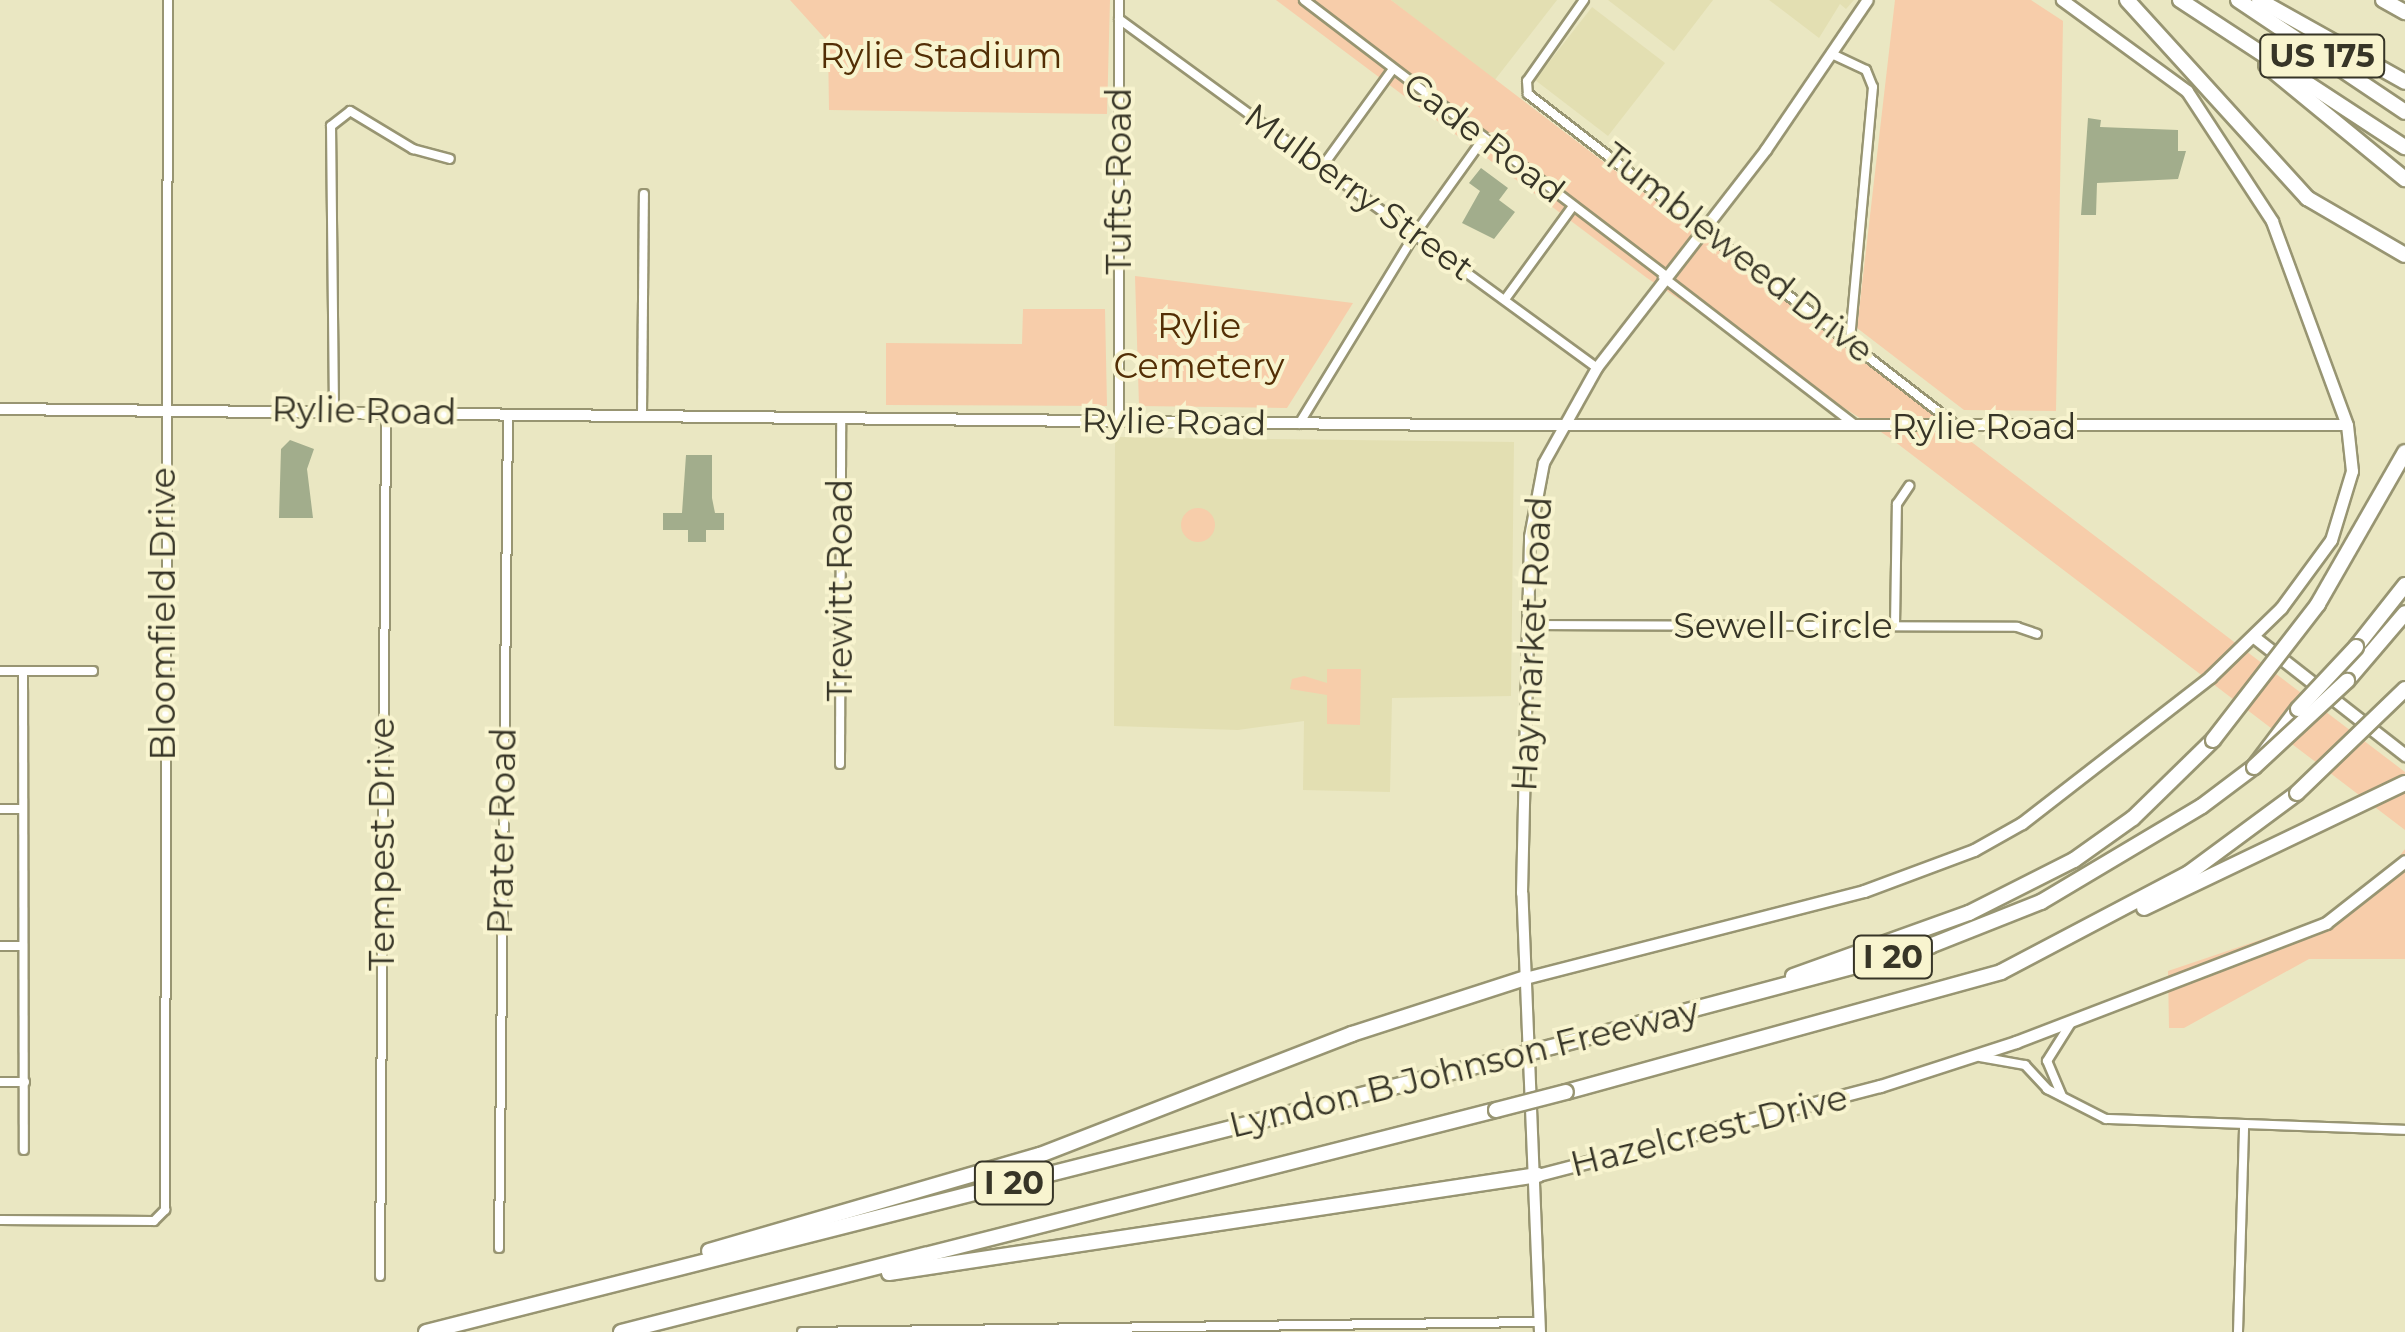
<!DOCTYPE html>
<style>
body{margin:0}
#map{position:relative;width:2405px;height:1332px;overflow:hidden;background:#eae7c2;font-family:Montserrat,sans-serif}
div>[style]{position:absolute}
.built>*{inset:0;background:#e3dfb2}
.green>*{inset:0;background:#f7cdaa}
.round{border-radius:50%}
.building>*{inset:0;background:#a2ad8c}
.roads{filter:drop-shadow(2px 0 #989572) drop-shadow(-2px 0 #989572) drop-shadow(0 2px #989572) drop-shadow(0 -2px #989572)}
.minor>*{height:8px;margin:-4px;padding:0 4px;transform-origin:4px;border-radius:4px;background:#fff}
.tertiary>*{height:10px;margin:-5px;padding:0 5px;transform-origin:5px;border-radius:5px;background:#fff}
.secondary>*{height:11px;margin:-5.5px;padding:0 5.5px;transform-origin:5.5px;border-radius:5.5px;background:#fff}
.motorway>*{height:14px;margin:-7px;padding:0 7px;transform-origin:7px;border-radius:7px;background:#fff}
.bridges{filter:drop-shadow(2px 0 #989572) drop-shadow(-2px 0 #989572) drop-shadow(0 2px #989572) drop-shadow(0 -2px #989572)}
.motorway-bridge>*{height:14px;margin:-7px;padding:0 7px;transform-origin:7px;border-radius:7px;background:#fff}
span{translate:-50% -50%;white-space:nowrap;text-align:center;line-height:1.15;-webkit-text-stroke:8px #f8f4cf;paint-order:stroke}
.shield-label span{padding:2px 8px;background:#f8f4cf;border:2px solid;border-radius:8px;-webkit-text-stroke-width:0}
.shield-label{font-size:32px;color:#373527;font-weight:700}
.park-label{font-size:35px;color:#532e05}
.street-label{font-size:35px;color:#373527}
</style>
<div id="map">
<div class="built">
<div style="clip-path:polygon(1391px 0,1557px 0,1494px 81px)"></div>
<div style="clip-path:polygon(1608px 0,1713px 0,1674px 51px)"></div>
<div style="clip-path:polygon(1769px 0,1854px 0,1846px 9px,1840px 4px,1819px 38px)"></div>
<div style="clip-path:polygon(1592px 7px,1665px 63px,1608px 136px,1535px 80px)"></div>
<div style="clip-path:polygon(1115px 437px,1514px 442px,1511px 696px,1392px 698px,1390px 792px,1303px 790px,1304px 721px,1238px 730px,1114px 726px)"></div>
</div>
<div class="green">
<div style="clip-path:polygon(790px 0,1110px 0,1107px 114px,829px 110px,828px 42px)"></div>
<div style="clip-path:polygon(1276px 0,1391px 0,2405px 772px,2405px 830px,1890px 438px,1647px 278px)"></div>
<div style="clip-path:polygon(1895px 0,2031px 0,2063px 21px,2056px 411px,1964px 410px,1857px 328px)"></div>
<div style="clip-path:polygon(1135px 276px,1353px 303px,1287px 408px,1139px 406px)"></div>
<div style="clip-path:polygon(1023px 309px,1105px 309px,1107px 406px,886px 405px,886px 343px,1022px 344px)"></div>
<div class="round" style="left:1181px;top:508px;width:34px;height:34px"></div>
<div style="clip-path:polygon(1327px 669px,1361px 669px,1360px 725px,1327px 724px,1327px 695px,1290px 689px,1292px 679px,1304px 676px,1327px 683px)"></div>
<div style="clip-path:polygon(2405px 849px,2405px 959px,2309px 959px,2184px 1028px,2169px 1028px,2168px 971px,2361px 906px)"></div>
</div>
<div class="building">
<div style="clip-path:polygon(2088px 118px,2101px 120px,2100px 127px,2178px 130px,2178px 151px,2186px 151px,2178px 179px,2097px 183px,2096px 215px,2081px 215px)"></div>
<div style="clip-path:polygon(1481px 168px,1508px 188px,1499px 200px,1515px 212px,1494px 239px,1462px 223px,1480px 191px,1469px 183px)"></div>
<div style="clip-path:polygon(290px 440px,314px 449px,307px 469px,313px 518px,279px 518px,281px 449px)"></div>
<div style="clip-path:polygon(686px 455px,712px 455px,712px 498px,715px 513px,724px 513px,724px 530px,706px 530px,706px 542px,688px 542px,688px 530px,663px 530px,663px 513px,682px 513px)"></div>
</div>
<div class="roads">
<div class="minor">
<div style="left:1119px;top:0;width:421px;rotate:90deg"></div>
<div style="left:1304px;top:0;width:454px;rotate:37.3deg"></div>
<div style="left:1584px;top:0;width:99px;rotate:125.1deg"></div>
<div style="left:1527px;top:81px;width:13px;rotate:86deg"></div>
<div style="left:1528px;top:94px;width:541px;rotate:37.72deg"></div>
<div style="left:1119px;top:19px;width:592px;rotate:36.13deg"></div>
<div style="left:1834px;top:55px;width:35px;rotate:25deg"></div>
<div style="left:1866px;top:70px;width:18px;rotate:68deg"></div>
<div style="left:1873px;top:87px;width:254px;rotate:95.2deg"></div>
<div style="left:1322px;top:167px;width:121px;rotate:-54.1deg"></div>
<div style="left:1663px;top:277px;width:241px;rotate:37.6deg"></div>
<div style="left:1506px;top:298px;width:114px;rotate:-53.9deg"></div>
<div style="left:334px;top:410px;width:284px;rotate:-90.6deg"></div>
<div style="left:331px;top:126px;width:24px;rotate:-38deg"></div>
<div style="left:350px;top:111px;width:74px;rotate:31.1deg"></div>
<div style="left:413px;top:149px;width:38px;rotate:15deg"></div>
<div style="left:642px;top:414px;width:220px;rotate:-89.5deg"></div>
<div style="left:1299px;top:424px;width:223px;rotate:-58.6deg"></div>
<div style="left:1415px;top:234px;width:117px;rotate:-54.4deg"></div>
<div style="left:1527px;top:625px;width:490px;rotate:0.2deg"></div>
<div style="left:2017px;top:627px;width:21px;rotate:19deg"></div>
<div style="left:1895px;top:626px;width:122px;rotate:-89.1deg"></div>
<div style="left:1897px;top:504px;width:22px;rotate:-56deg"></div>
<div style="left:0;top:671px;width:93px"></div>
<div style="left:23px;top:671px;width:479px;rotate:89.9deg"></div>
<div style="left:840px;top:764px;width:347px;rotate:-89.8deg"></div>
<div style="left:0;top:809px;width:23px"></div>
<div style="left:0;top:946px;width:23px"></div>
<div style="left:1980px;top:1057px;width:46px;rotate:10.1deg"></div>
<div style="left:2025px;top:1065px;width:33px;rotate:47deg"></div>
<div style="left:2047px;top:1089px;width:66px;rotate:27deg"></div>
<div style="left:2106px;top:1119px;width:299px;rotate:2.1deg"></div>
<div style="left:0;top:1082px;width:25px"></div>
<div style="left:2062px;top:1096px;width:38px;rotate:-113deg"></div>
<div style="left:2047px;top:1061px;width:45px;rotate:-57.7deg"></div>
<div style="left:0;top:1220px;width:154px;rotate:0.4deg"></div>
<div style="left:154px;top:1221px;width:16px;rotate:-45deg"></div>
<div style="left:165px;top:1210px;width:1210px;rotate:-89.86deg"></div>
<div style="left:499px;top:1248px;width:834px;rotate:-89.38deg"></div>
<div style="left:380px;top:1276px;width:865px;rotate:-89.6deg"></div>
<div style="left:802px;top:1332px;width:738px;rotate:-0.78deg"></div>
<div style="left:2238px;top:1332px;width:205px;rotate:-88.3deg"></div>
</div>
<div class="tertiary">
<div style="left:0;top:409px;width:1459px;rotate:0.63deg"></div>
<div style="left:1459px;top:425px;width:888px"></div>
<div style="left:1540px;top:1332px;width:439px;rotate:-92.3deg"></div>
<div style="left:1522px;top:893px;width:356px;rotate:-88.7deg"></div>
<div style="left:1530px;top:537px;width:75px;rotate:-79.3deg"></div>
<div style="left:1544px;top:463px;width:109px;rotate:-60.8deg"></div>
<div style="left:1597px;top:368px;width:276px;rotate:-52.2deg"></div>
<div style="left:1766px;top:150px;width:181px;rotate:-55.8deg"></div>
</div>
<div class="secondary">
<div style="left:2254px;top:637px;width:192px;rotate:38deg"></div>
<div style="left:1525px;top:978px;width:350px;rotate:-14.4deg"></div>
<div style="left:1864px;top:891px;width:117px;rotate:-20.4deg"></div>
<div style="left:1974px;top:850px;width:55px;rotate:-29.4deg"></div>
<div style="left:2022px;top:823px;width:238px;rotate:-37.8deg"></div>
<div style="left:2210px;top:677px;width:99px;rotate:-44.2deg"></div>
<div style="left:2281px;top:608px;width:84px;rotate:-53.7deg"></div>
<div style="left:2331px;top:540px;width:72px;rotate:-73.1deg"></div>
<div style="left:2352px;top:471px;width:46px;rotate:-96.2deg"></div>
<div style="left:2347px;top:425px;width:217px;rotate:-110.2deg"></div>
<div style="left:2272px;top:221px;width:155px;rotate:-123.2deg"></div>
<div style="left:2187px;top:91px;width:155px;rotate:-143.9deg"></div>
<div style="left:1538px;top:1175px;width:353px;rotate:-14.6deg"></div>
<div style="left:1880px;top:1086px;width:143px;rotate:-17.9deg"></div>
<div style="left:2016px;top:1042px;width:332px;rotate:-21deg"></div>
<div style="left:2326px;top:923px;width:100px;rotate:-38.1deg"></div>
</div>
<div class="motorway">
<div style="left:2127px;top:0;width:268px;rotate:47.7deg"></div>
<div style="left:2307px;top:198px;width:113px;rotate:30.2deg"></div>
<div style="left:2180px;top:0;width:269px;rotate:33.2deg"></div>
<div style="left:2238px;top:0;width:201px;rotate:33.8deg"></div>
<div style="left:2259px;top:0;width:167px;rotate:29.3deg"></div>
<div style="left:2383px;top:0;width:25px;rotate:29deg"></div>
<div style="left:2266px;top:65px;width:180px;rotate:39.4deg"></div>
<div style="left:2356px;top:647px;width:79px;rotate:-51.7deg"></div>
<div style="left:2347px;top:681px;width:89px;rotate:-49.5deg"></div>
<div style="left:2144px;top:908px;width:289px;rotate:-25.6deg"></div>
<div style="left:1793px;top:976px;width:187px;rotate:-19.7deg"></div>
<div style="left:1969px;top:913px;width:118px;rotate:-26.8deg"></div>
<div style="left:2074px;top:860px;width:72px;rotate:-35.4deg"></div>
<div style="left:2133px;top:818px;width:112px;rotate:-44.3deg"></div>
<div style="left:1559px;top:1045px;width:384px;rotate:-14.9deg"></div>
<div style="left:1930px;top:946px;width:119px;rotate:-21.6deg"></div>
<div style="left:2041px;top:902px;width:187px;rotate:-30.8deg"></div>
<div style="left:2202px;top:806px;width:65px;rotate:-36.9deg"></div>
<div style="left:2254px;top:767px;width:73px;rotate:-52.8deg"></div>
<div style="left:1566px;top:1092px;width:451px;rotate:-15.4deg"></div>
<div style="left:2001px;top:972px;width:212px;rotate:-27.8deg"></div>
<div style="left:2189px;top:873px;width:134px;rotate:-36.5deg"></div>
<div style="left:709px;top:1251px;width:345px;rotate:-16.2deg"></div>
<div style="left:1040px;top:1155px;width:335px;rotate:-21.2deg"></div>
<div style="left:1352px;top:1034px;width:182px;rotate:-17.9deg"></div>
<div style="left:889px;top:1273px;width:656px;rotate:-8.59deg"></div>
<div style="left:426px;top:1332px;width:1075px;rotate:-14.22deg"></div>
<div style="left:621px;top:1332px;width:903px;rotate:-14.24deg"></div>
</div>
</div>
<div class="bridges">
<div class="motorway-bridge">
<div style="left:2298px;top:709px;width:85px;rotate:-46.9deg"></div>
<div style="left:2213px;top:740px;width:172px;rotate:-52.3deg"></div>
<div style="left:2318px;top:604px;width:175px;rotate:-60.2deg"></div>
<div style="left:2254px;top:767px;width:127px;rotate:-42.8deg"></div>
<div style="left:2297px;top:793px;width:150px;rotate:-43.9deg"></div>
<div style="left:1468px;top:1068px;width:94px;rotate:-14.2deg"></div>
<div style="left:1496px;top:1110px;width:72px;rotate:-14.4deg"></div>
</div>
</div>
<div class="shield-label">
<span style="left:2322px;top:56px">US 175</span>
<span style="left:1893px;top:957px">I 20</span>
<span style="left:1014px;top:1183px">I 20</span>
</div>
<div class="park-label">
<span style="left:941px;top:56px">Rylie Stadium</span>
<span style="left:1199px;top:346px">Rylie<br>Cemetery</span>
</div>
<div class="street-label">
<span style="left:1484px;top:138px;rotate:37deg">Cade Road</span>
<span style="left:1119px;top:181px;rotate:-90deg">Tufts Road</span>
<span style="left:1359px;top:192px;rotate:36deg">Mulberry Street</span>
<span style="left:1738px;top:253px;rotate:38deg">Tumbleweed Drive</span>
<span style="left:364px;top:411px;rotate:1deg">Rylie Road</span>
<span style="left:1174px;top:422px;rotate:1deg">Rylie Road</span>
<span style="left:1984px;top:427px">Rylie Road</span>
<span style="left:840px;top:590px;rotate:-90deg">Trewitt Road</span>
<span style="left:163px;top:614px;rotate:-90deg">Bloomfield Drive</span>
<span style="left:1783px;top:626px">Sewell Circle</span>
<span style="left:1532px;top:644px;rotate:-87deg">Haymarket Road</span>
<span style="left:502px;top:831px;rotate:-89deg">Prater Road</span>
<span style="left:382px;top:844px;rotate:-90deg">Tempest Drive</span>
<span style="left:1464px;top:1068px;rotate:-14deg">Lyndon B Johnson Freeway</span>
<span style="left:1709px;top:1131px;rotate:-14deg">Hazelcrest Drive</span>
</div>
</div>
